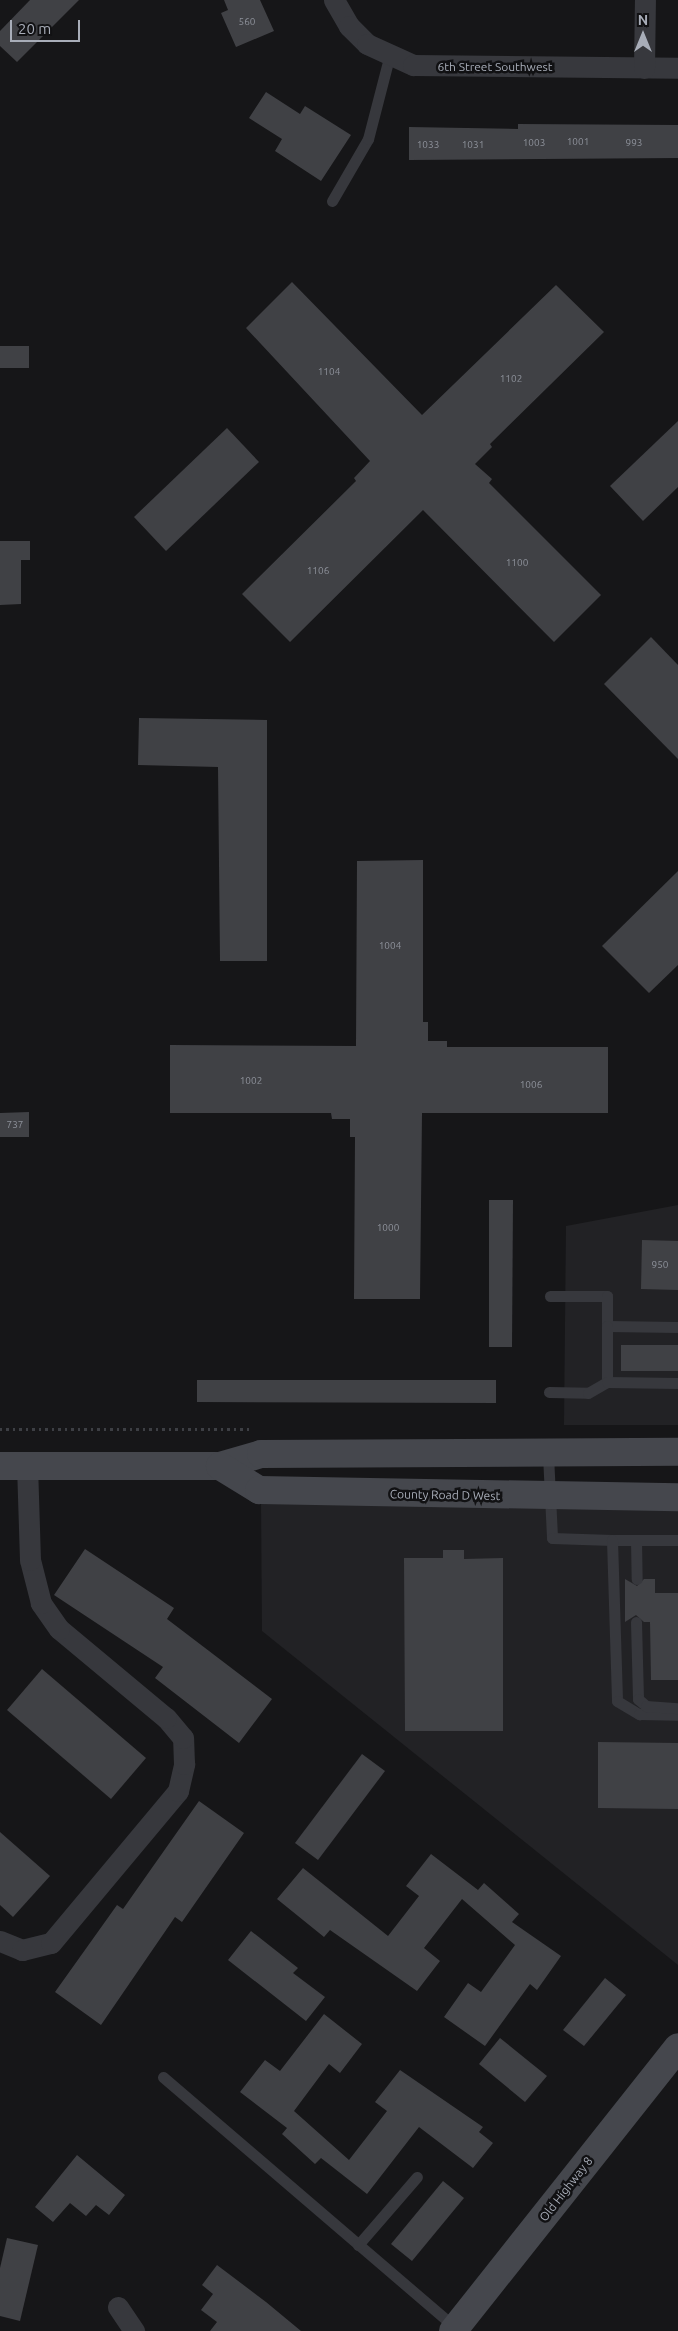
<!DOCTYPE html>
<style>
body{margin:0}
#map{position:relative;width:678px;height:2331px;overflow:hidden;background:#161618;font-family:Ubuntu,sans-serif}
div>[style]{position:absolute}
.built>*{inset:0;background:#222225}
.building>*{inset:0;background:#404145}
.path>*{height:3px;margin-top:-1.5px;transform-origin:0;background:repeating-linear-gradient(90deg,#3d3f44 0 2.5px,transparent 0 6.5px)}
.lane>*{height:11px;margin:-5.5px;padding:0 5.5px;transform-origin:5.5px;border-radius:5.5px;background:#37383d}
.street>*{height:21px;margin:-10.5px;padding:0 10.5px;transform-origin:10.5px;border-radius:10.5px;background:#37383d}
.secondary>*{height:28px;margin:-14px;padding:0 14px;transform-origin:14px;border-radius:14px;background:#45474d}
span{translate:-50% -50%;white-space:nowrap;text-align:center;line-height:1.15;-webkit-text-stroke:5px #111113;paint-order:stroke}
.number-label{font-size:10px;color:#8e929b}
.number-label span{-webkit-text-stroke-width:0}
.street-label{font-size:12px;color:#a8adb8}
.north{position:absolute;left:618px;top:10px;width:50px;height:50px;-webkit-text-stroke:4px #111113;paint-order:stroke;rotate:0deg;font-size:14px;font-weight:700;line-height:20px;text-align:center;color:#a8adb8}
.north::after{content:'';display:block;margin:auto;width:18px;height:22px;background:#a8adb8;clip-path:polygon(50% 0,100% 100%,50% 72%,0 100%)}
.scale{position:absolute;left:10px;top:20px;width:70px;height:22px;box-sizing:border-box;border:2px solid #a8adb8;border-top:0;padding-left:6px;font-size:15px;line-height:18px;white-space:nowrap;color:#a8adb8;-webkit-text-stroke:4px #111113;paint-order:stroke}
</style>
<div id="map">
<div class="built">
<div style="clip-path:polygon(678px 1205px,678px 1425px,564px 1425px,566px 1226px)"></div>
<div style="clip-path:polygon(261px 1500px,678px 1508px,678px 1965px,262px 1631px)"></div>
</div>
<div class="building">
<div style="clip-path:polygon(30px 0,79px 0,17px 62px,0 46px,0 31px)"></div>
<div style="clip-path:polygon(224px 0,260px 0,274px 31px,236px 47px,221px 13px,228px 10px)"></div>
<div style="clip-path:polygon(266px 92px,300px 114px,305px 106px,351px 135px,321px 181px,275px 151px,282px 139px,249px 118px)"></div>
<div style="clip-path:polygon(518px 124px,678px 125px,678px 158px,409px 160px,409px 127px,518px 129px)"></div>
<div style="clip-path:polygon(292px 282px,422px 415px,556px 285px,604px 332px,490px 444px,492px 447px,475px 464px,492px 479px,489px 483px,601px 595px,554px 642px,423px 510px,290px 642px,242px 594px,356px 481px,354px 478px,370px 461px,246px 328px)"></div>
<div style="clip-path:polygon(0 346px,29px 346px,29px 368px,0 368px)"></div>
<div style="clip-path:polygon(678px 421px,678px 487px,643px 521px,610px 486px)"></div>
<div style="clip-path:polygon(227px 428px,259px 462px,166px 551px,134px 517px)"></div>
<div style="clip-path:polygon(0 541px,30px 541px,30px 560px,21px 560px,21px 604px,0 605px)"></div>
<div style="clip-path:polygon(651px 637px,678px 665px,678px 759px,604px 684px)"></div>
<div style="clip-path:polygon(139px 718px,267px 720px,267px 961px,220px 961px,218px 767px,138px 765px)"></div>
<div style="clip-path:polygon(423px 860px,423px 1022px,428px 1022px,428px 1041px,447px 1041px,447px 1047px,608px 1047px,608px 1113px,422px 1113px,420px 1299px,354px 1299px,355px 1137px,350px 1137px,350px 1119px,332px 1119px,331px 1113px,170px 1113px,170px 1045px,356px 1046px,357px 861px)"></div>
<div style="clip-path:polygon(678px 871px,678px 965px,649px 993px,602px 946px)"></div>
<div style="clip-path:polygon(29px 1112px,29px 1137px,0 1137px,0 1113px)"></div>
<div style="clip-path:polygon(489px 1200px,513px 1200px,512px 1347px,489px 1347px)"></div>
<div style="clip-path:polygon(642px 1240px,678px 1241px,678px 1290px,641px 1289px)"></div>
<div style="clip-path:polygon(621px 1345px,678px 1345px,678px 1371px,621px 1371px)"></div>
<div style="clip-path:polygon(197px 1380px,496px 1380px,496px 1403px,197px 1402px)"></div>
<div style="clip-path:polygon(85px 1549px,174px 1608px,167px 1619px,272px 1699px,239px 1743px,155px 1678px,163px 1667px,54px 1595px)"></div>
<div style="clip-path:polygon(443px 1550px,464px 1550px,464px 1559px,503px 1558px,503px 1731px,405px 1731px,404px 1558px,443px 1558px)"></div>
<div style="clip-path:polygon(625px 1579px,637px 1586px,644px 1579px,655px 1579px,655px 1593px,678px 1593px,678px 1680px,651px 1680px,650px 1622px,644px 1622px,636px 1615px,625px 1622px)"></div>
<div style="clip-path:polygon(42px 1669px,146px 1758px,111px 1799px,7px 1710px)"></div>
<div style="clip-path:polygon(598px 1742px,678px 1743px,678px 1809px,598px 1808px)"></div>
<div style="clip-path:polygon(362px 1754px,385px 1771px,318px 1860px,295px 1843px)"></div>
<div style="clip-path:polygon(199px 1801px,244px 1833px,182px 1922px,175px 1917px,101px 2025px,55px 1992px,117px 1905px,123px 1909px)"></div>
<div style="clip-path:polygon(0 1832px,50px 1876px,13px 1917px,0 1905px)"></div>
<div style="clip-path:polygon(431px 1854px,478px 1890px,484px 1883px,519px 1914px,512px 1922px,561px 1956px,537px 1990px,530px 1984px,485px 2046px,444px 2017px,468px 1983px,481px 1992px,515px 1945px,462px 1899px,424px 1948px,440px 1961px,417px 1991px,330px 1930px,324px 1937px,277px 1899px,303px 1868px,388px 1936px,419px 1896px,406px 1886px)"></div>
<div style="clip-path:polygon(251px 1931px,298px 1968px,293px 1973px,325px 1997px,306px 2021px,228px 1960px)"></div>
<div style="clip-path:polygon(605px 1978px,626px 1995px,584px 2046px,563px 2030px)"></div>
<div style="clip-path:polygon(324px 2014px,362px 2044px,340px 2073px,329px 2064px,294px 2111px,349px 2160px,387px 2111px,375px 2102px,400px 2070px,483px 2127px,479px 2132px,493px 2143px,473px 2168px,419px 2127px,367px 2194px,321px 2158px,315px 2164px,282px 2134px,287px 2128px,240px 2092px,265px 2060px,280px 2071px)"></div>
<div style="clip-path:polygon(500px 2038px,547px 2076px,525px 2102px,479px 2064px)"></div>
<div style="clip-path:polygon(77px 2155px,125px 2195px,109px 2215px,96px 2205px,86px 2216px,70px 2203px,53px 2222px,35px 2207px)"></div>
<div style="clip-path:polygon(443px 2181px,464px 2198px,412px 2261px,391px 2244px)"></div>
<div style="clip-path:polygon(7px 2238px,38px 2245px,20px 2321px,0 2316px,0 2268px)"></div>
<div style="clip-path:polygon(217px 2265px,266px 2302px,301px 2331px,210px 2331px,217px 2322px,201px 2310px,213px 2294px,202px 2285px)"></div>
</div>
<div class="path">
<div style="left:0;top:1429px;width:250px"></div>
</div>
<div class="lane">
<div style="left:332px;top:201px;width:72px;rotate:-59.9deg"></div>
<div style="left:368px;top:139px;width:84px;rotate:-75.5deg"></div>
<div style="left:550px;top:1296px;width:57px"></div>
<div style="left:607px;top:1296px;width:30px;rotate:90deg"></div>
<div style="left:607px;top:1326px;width:71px;rotate:0.8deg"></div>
<div style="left:607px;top:1326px;width:56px;rotate:90deg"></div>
<div style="left:549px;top:1392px;width:39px;rotate:1deg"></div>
<div style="left:588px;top:1393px;width:22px;rotate:-30deg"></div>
<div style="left:607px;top:1382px;width:71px;rotate:0.8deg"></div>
<div style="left:548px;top:1455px;width:83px;rotate:87.2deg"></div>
<div style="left:552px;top:1538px;width:60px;rotate:1.9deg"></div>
<div style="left:636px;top:1540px;width:39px;rotate:89deg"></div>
<div style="left:678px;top:1540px;width:66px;rotate:180deg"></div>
<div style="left:612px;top:1540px;width:161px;rotate:88.2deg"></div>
<div style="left:617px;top:1701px;width:26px;rotate:31deg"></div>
<div style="left:639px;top:1714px;width:39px;rotate:1deg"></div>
<div style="left:636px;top:1622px;width:77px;rotate:88.5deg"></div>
<div style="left:638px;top:1699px;width:11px;rotate:41deg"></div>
<div style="left:646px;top:1706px;width:32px;rotate:4deg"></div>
<div style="left:163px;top:2077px;width:386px;rotate:40.6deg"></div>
<div style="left:358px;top:2245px;width:90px;rotate:-49.1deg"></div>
</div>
<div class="street">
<div style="left:334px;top:0;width:30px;rotate:60deg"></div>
<div style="left:349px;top:26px;width:25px;rotate:45deg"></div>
<div style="left:367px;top:44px;width:51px;rotate:24.5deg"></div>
<div style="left:413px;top:65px;width:265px;rotate:0.6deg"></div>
<div style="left:644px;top:68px;width:68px;rotate:-89.2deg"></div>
<div style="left:0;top:1941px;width:24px;rotate:22deg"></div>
<div style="left:22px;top:1950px;width:30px;rotate:-14deg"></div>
<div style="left:51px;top:1943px;width:198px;rotate:-50.1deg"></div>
<div style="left:178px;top:1791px;width:28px;rotate:-77deg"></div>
<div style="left:184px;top:1764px;width:26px;rotate:-92deg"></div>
<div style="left:183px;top:1738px;width:26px;rotate:-130deg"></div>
<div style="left:166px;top:1718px;width:139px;rotate:-140.2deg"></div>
<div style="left:59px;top:1629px;width:32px;rotate:-125deg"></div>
<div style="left:41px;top:1603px;width:44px;rotate:-104.3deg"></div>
<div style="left:30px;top:1560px;width:94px;rotate:-91.8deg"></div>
<div style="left:118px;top:2307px;width:29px;rotate:56deg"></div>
</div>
<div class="secondary">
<div style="left:0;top:1466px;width:220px"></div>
<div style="left:220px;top:1466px;width:43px;rotate:-16.3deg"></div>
<div style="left:261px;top:1454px;width:417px;rotate:-0.3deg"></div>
<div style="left:220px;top:1466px;width:46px;rotate:31.6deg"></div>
<div style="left:259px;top:1490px;width:419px;rotate:1deg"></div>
<div style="left:453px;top:2331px;width:362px;rotate:-51.6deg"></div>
</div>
<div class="number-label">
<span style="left:247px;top:22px">560</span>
<span style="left:578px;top:142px">1001</span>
<span style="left:534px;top:143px">1003</span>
<span style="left:634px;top:143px">993</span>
<span style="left:428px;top:145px">1033</span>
<span style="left:473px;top:145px">1031</span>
<span style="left:329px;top:372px">1104</span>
<span style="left:511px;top:379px">1102</span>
<span style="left:517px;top:563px">1100</span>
<span style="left:318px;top:571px">1106</span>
<span style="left:390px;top:946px">1004</span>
<span style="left:251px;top:1081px">1002</span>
<span style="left:531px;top:1085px">1006</span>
<span style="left:15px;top:1125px">737</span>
<span style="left:388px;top:1228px">1000</span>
<span style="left:660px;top:1265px">950</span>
</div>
<div class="street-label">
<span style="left:495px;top:67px">6th Street Southwest</span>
<span style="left:445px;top:1495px;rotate:1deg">County Road D West</span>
<span style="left:566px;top:2189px;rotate:-52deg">Old Highway 8</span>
</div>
<div class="north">N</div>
<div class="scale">20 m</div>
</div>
